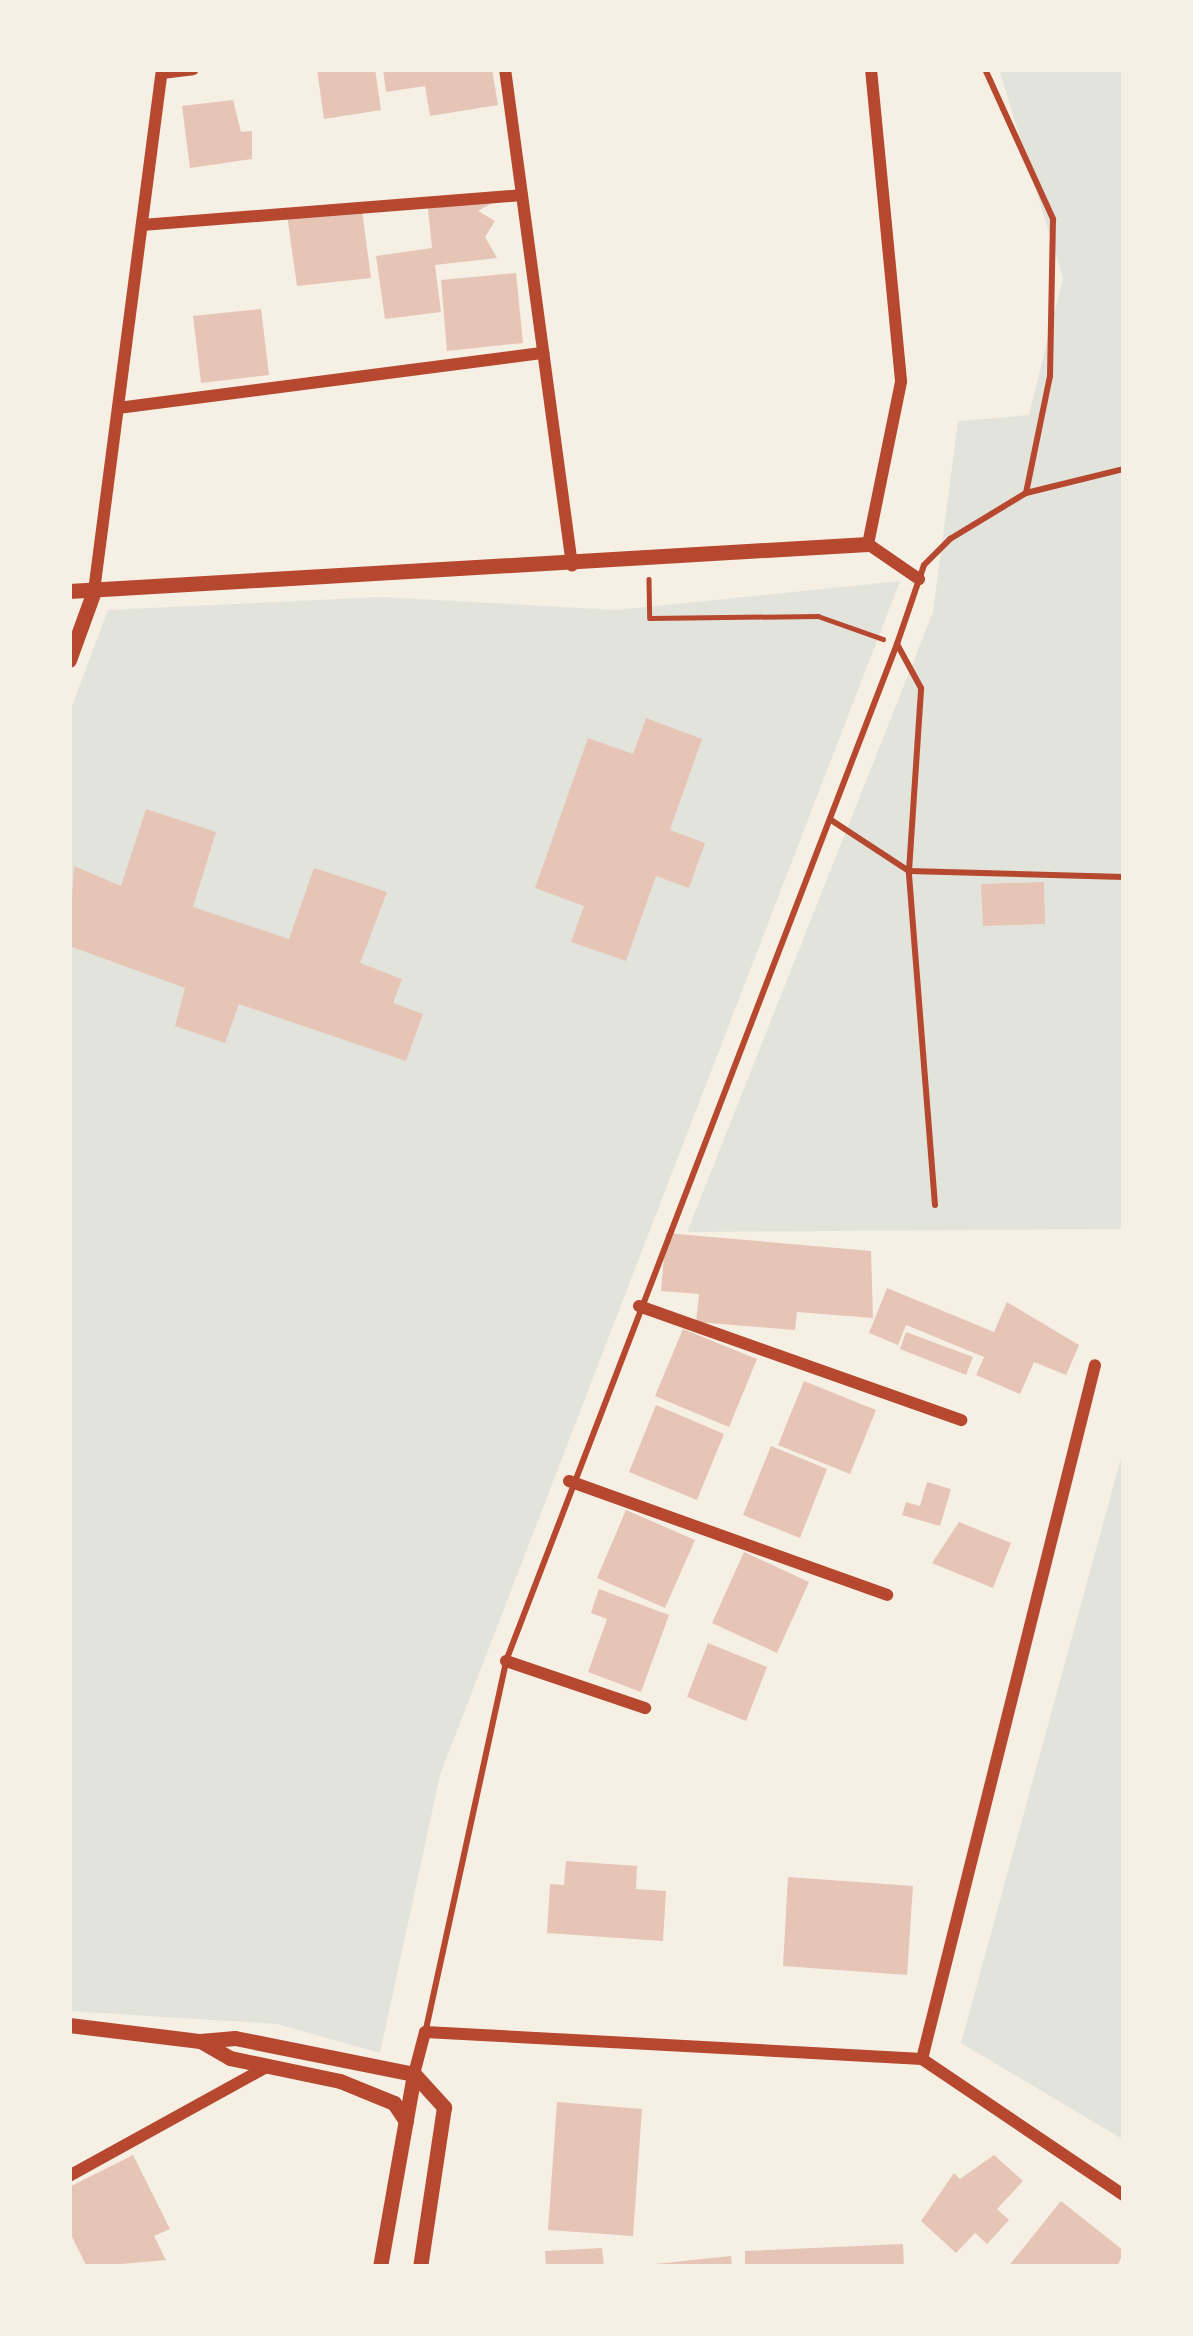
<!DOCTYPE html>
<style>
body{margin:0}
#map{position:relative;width:1193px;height:2336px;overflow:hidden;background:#f6efe4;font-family:"Archivo Narrow",sans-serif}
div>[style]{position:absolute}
.green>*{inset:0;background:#e2e4dc}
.building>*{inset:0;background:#e6c5b7}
.path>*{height:4.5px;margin:-2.25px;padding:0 2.25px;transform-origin:2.25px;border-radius:2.25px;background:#b5482f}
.service>*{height:6px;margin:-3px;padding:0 3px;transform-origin:3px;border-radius:3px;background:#b5482f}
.minor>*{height:12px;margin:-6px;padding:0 6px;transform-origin:6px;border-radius:6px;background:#b5482f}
.tertiary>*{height:15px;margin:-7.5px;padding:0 7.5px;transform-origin:7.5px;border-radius:7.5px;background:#b5482f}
span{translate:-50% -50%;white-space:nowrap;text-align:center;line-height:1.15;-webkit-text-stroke:12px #f6efe4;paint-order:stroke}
.frame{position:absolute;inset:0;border:72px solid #f6efe4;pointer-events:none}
</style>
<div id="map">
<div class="green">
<div style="clip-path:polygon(999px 69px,1124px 69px,1124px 1229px,687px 1232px,933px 612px,958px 421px,1029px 415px,1063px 278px)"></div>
<div style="clip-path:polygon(900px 581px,440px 1775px,380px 2053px,277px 2024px,69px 2011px,69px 714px,108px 610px,381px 597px,617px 610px)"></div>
<div style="clip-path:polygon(1124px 1447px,1124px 2140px,961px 2043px)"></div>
</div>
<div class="building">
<div style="clip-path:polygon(317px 69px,375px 69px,381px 110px,324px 119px)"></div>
<div style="clip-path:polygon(383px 69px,492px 69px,498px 105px,430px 116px,425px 86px,386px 92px)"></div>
<div style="clip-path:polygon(233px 100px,241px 132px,252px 131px,252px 159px,190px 168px,182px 106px)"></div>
<div style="clip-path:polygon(427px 200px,492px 203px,478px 211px,495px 221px,485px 237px,497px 258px,435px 265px,441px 312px,385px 319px,376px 256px,432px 248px)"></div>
<div style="clip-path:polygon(362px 210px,371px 278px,297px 286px,287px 215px)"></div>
<div style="clip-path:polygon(516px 273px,523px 343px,447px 351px,441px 280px)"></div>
<div style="clip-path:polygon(261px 309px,269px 375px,201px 383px,193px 316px)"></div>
<div style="clip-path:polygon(646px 718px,702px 739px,670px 830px,705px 843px,689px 888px,656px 876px,626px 961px,571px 942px,584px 906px,535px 888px,588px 738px,633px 754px)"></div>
<div style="clip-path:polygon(146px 809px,216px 832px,193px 907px,289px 939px,314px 868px,387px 892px,360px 963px,402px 979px,393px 1003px,423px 1014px,406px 1061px,239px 1004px,225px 1043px,175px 1026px,185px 988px,69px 946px,74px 866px,121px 886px)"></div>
<div style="clip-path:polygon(1044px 882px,1045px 924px,983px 926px,981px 884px)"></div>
<div style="clip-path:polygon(666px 1233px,871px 1251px,873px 1318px,797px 1312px,795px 1330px,696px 1322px,699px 1294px,661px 1291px)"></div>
<div style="clip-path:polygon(887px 1288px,994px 1332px,1007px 1302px,1079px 1345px,1066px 1375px,1034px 1362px,1020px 1394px,976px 1375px,984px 1357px,906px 1325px,898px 1345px,869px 1333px)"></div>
<div style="clip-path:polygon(683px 1329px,757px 1359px,729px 1427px,655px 1396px)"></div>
<div style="clip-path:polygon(906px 1332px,973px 1357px,966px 1375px,900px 1349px)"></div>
<div style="clip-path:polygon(804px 1381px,876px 1410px,850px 1474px,778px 1445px)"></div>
<div style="clip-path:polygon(656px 1405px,724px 1434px,697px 1500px,629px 1472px)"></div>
<div style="clip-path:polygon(771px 1446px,827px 1469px,800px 1538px,743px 1515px)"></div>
<div style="clip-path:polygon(927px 1482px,951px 1489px,940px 1526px,902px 1515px,906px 1502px,920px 1506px)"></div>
<div style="clip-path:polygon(626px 1510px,695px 1540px,665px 1608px,597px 1578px)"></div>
<div style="clip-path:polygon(959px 1522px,1011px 1543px,993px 1588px,932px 1563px)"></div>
<div style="clip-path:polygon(744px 1552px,809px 1582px,777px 1653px,712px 1623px)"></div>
<div style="clip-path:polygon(599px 1589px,669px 1615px,641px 1692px,588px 1672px,607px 1619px,591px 1613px)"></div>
<div style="clip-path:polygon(708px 1643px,767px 1667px,746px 1721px,687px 1697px)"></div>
<div style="clip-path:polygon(566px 1861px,637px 1866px,636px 1889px,666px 1891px,663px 1941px,547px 1933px,550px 1884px,564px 1885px)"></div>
<div style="clip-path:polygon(788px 1877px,913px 1886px,907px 1975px,783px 1966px)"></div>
<div style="clip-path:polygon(557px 2102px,642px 2109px,633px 2236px,548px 2230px)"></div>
<div style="clip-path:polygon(133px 2155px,170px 2229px,154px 2236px,166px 2260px,87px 2267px,69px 2231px,69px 2187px)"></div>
<div style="clip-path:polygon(994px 2155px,1023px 2181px,997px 2209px,1009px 2220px,987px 2244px,975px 2233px,956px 2253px,921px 2221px,954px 2173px,960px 2179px)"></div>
<div style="clip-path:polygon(1061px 2201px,1124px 2251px,1117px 2267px,1008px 2267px)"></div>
<div style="clip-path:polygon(903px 2244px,904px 2267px,745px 2267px,745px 2251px)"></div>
<div style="clip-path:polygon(602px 2248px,604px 2267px,546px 2267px,545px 2251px)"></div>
<div style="clip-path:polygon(731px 2256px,732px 2267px,655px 2267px,655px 2264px)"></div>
</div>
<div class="path">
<div style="left:649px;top:579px;width:39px;rotate:89deg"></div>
<div style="left:650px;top:618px;width:168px;rotate:-0.7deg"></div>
<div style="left:818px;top:616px;width:69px;rotate:19.5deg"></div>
</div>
<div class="service">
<div style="left:985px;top:69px;width:165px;rotate:65.6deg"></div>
<div style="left:1053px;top:219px;width:157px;rotate:91.1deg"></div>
<div style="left:1050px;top:376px;width:119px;rotate:101.6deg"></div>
<div style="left:831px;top:820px;width:93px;rotate:33.2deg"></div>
<div style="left:909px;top:871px;width:215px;rotate:1.6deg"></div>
<div style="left:935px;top:1205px;width:335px;rotate:-94.5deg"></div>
<div style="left:909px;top:871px;width:183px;rotate:-86.2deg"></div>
<div style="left:921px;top:688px;width:50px;rotate:-118.6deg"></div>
<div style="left:897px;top:644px;width:83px;rotate:-71.1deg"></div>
<div style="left:924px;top:565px;width:37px;rotate:-45deg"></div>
<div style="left:950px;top:539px;width:89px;rotate:-31.2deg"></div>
<div style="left:1026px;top:493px;width:101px;rotate:-13.8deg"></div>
<div style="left:426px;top:2029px;width:377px;rotate:-77.7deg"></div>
<div style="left:506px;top:1661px;width:1090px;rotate:-68.97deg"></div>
</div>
<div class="minor">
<div style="left:505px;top:69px;width:501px;rotate:82.31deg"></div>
<div style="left:871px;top:69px;width:314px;rotate:84.5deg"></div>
<div style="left:901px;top:382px;width:165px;rotate:101.5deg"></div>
<div style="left:868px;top:544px;width:62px;rotate:34.5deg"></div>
<div style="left:162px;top:73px;width:31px;rotate:-7deg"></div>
<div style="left:142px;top:225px;width:381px;rotate:-4.5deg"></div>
<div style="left:118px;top:408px;width:429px;rotate:-7.4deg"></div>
<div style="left:94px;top:591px;width:526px;rotate:-82.58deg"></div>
<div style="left:639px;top:1306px;width:342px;rotate:19.5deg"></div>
<div style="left:569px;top:1481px;width:338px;rotate:19.7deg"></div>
<div style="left:506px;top:1661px;width:147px;rotate:18.7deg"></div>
<div style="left:922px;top:2059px;width:715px;rotate:-76deg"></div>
<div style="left:414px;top:2074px;width:43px;rotate:-75.3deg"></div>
<div style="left:425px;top:2032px;width:498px;rotate:3.1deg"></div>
<div style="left:922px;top:2059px;width:244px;rotate:34deg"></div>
<div style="left:69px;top:2176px;width:227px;rotate:-28.9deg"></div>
</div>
<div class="tertiary">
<div style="left:69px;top:591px;width:800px;rotate:-3.37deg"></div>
<div style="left:69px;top:660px;width:73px;rotate:-70.1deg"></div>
<div style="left:69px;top:2025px;width:132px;rotate:7deg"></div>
<div style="left:414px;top:2074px;width:45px;rotate:47.7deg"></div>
<div style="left:444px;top:2107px;width:162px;rotate:98.5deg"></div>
<div style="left:406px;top:2121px;width:22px;rotate:-124deg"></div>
<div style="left:394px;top:2103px;width:58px;rotate:-157.8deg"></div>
<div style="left:340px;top:2081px;width:112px;rotate:-168.2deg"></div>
<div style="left:230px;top:2058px;width:34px;rotate:-150deg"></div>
<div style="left:200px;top:2041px;width:35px;rotate:-5deg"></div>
<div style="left:235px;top:2038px;width:183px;rotate:11.4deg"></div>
<div style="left:380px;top:2267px;width:196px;rotate:-80deg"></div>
</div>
<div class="frame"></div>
</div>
